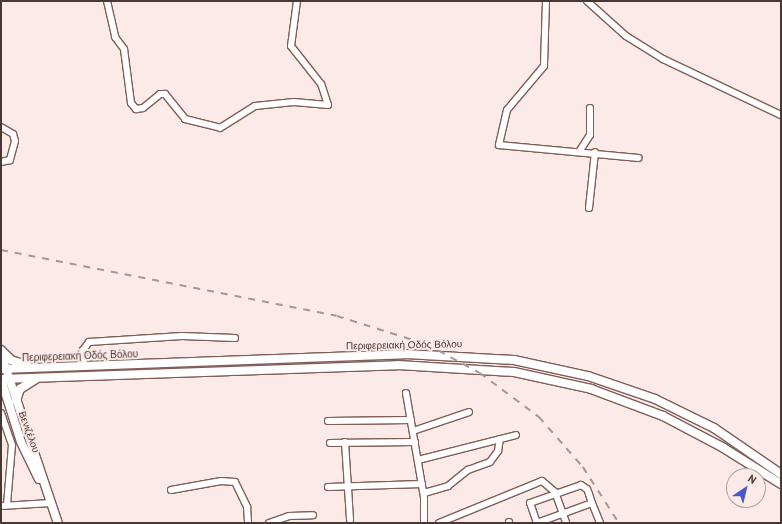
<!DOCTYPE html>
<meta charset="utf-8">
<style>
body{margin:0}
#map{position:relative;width:782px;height:524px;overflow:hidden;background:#fbeae7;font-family:"PT Sans",sans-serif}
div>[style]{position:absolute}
.roads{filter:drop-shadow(1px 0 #805d57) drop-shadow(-1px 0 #805d57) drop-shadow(0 1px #805d57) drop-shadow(0 -1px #805d57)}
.minor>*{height:6px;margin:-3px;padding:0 3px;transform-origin:3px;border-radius:3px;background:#fff}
.major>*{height:8px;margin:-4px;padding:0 4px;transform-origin:4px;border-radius:4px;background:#fff}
.rail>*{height:1.5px;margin-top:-0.75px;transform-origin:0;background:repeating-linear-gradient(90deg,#a79794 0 7px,transparent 0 14px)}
span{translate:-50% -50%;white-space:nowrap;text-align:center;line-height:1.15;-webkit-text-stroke:4px #fbeae7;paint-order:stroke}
.street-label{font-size:10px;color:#483835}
.frame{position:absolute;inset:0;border:2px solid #483835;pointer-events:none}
.north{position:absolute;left:726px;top:468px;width:40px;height:40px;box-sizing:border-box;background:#fbeae7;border:1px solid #b3a3a0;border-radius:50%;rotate:35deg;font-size:11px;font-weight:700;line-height:16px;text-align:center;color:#483835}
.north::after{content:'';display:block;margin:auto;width:14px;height:18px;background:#4c57cd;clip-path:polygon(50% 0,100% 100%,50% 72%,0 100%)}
</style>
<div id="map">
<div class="roads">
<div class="minor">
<div style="left:107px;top:1px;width:37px;rotate:77deg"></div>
<div style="left:115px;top:37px;width:15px;rotate:53deg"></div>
<div style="left:124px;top:49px;width:54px;rotate:82.6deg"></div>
<div style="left:131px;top:103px;width:8px;rotate:50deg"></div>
<div style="left:136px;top:109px;width:7px;rotate:-8deg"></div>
<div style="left:143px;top:108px;width:22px;rotate:-39deg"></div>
<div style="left:160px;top:94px;width:5px"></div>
<div style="left:165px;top:94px;width:32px;rotate:51deg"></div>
<div style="left:185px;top:119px;width:36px;rotate:14deg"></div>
<div style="left:220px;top:128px;width:41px;rotate:-32.2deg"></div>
<div style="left:255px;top:106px;width:39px;rotate:-6deg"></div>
<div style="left:294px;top:102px;width:34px;rotate:5deg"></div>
<div style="left:328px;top:105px;width:22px;rotate:-108deg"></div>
<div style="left:321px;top:84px;width:48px;rotate:-128.3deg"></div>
<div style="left:291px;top:46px;width:45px;rotate:-82.4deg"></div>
<div style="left:546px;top:1px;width:65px;rotate:91.8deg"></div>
<div style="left:544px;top:66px;width:57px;rotate:130.1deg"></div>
<div style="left:507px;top:110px;width:36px;rotate:103deg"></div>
<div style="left:499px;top:145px;width:140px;rotate:5.3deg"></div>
<div style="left:587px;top:1px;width:52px;rotate:41.9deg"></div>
<div style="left:626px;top:36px;width:44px;rotate:31.9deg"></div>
<div style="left:663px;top:59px;width:131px;rotate:25.4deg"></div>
<div style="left:1px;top:127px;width:14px;rotate:30deg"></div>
<div style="left:13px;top:134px;width:7px;rotate:74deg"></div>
<div style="left:15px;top:141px;width:20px;rotate:105deg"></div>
<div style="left:10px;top:160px;width:9px;rotate:167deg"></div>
<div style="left:579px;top:152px;width:20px;rotate:-57deg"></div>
<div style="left:590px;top:135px;width:27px;rotate:-90deg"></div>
<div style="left:589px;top:208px;width:56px;rotate:-83.9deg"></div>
<div style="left:84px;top:366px;width:16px;rotate:-94deg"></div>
<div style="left:83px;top:350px;width:10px;rotate:-53deg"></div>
<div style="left:89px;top:342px;width:93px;rotate:-3.7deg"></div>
<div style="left:182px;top:336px;width:53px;rotate:2.2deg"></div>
<div style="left:406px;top:393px;width:106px;rotate:80.2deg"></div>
<div style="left:424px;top:497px;width:26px;rotate:90deg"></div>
<div style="left:1px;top:413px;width:34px;rotate:71deg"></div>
<div style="left:12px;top:445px;width:60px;rotate:94.8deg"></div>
<div style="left:328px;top:421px;width:83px;rotate:-0.7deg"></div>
<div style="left:413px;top:431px;width:59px;rotate:-18.7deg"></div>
<div style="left:345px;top:442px;width:78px;rotate:86.3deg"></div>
<div style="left:330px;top:443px;width:85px;rotate:-0.7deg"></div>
<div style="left:418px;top:460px;width:101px;rotate:-14.3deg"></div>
<div style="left:328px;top:487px;width:94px;rotate:-1.8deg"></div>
<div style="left:171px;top:490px;width:51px;rotate:-10.2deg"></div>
<div style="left:221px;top:481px;width:14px;rotate:4deg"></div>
<div style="left:235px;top:482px;width:28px;rotate:64deg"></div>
<div style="left:247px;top:507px;width:16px;rotate:86deg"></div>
<div style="left:424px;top:493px;width:25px;rotate:-16deg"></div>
<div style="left:448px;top:486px;width:26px;rotate:-39deg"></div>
<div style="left:468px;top:470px;width:23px;rotate:-20deg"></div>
<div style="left:490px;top:462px;width:14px;rotate:-54deg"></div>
<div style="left:498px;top:451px;width:12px;rotate:-81deg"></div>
<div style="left:592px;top:503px;width:59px;rotate:160deg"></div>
<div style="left:537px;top:523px;width:21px;rotate:-109deg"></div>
<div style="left:530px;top:503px;width:54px;rotate:-19.4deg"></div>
<div style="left:581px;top:485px;width:7px;rotate:34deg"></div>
<div style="left:587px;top:489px;width:5px;rotate:68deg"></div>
<div style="left:589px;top:494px;width:9px;rotate:72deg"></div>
<div style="left:592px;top:503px;width:22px;rotate:68deg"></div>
<div style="left:1px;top:506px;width:50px;rotate:-3.4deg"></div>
<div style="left:269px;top:523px;width:21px;rotate:-19deg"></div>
<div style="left:289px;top:516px;width:24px;rotate:-2deg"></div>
<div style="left:439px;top:523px;width:111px;rotate:-22.2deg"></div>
<div style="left:542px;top:481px;width:17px;rotate:40deg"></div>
<div style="left:555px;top:492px;width:33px;rotate:70deg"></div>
<div style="left:509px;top:523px;width:1px;rotate:-90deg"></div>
</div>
<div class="major">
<div style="left:1px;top:350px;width:14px;rotate:45deg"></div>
<div style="left:11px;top:360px;width:18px;rotate:19deg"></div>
<div style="left:1px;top:354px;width:178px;rotate:71.4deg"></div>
<div style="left:1px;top:369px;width:405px;rotate:-2.1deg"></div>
<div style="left:406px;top:354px;width:108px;rotate:3.2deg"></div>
<div style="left:514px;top:360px;width:76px;rotate:12.2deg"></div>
<div style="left:588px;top:376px;width:71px;rotate:18.9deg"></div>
<div style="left:655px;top:399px;width:66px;rotate:26.2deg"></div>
<div style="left:714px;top:428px;width:81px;rotate:34.5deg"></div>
<div style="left:1px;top:379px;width:397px;rotate:-2deg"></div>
<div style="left:398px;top:365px;width:116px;rotate:3.5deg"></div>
<div style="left:514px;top:372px;width:79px;rotate:12.4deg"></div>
<div style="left:591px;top:389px;width:77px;rotate:20.6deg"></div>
<div style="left:663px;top:416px;width:67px;rotate:27.7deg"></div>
<div style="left:722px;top:447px;width:70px;rotate:32.1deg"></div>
<div style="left:1px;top:379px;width:66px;rotate:72.4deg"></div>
<div style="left:21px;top:442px;width:41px;rotate:64.1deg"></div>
<div style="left:16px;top:401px;width:13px;rotate:-72deg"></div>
<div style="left:20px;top:389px;width:19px;rotate:-32deg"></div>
</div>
</div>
<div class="rail">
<div style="left:1px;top:250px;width:342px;rotate:11.1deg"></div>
<div style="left:337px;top:316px;width:93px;rotate:17.5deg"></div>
<div style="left:426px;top:344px;width:61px;rotate:28.2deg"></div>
<div style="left:480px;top:373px;width:74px;rotate:36.7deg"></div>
<div style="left:539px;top:417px;width:67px;rotate:48.7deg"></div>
<div style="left:583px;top:467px;width:67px;rotate:57.3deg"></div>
</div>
<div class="street-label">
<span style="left:404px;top:345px;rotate:-1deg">Περιφερειακή Οδός Βόλου</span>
<span style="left:80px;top:356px;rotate:-2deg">Περιφερειακή Οδός Βόλου</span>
<span style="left:29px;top:432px;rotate:70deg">Βενιζέλου</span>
</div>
<div class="frame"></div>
<div class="north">N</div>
</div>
